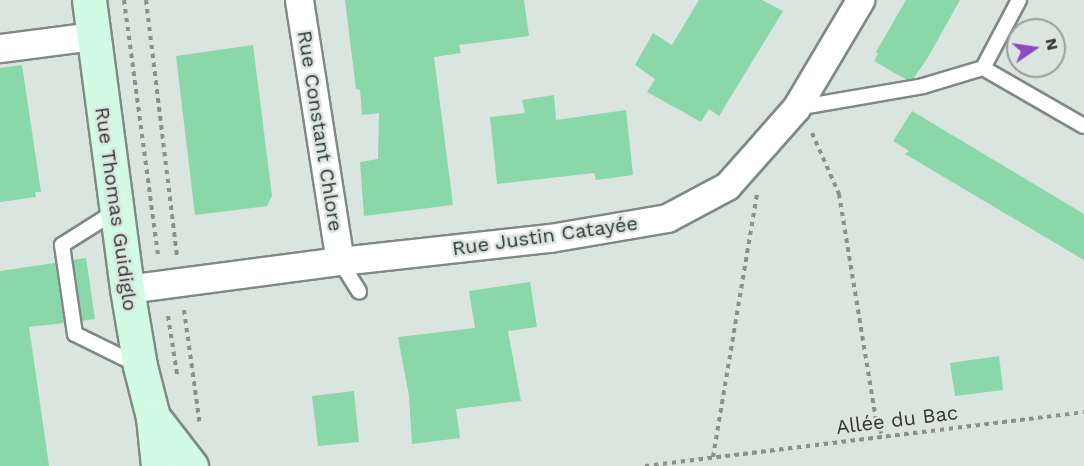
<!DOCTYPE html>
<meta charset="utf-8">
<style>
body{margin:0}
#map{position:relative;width:1084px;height:466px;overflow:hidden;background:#dbe5df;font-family:"Work Sans",sans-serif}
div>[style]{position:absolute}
.building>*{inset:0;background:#8ad7aa}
.path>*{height:4px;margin-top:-2px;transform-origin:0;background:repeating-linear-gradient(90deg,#8a918d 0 4.5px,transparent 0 9px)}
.roads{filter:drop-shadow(2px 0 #808983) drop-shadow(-2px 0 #808983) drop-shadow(0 2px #808983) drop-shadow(0 -2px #808983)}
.service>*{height:14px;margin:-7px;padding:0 7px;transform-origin:7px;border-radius:7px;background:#fff}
.minor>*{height:27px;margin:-13.5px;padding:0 13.5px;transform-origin:13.5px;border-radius:13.5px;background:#fff}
.secondary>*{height:33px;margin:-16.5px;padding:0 16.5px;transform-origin:16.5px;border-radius:16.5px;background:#d2fbe6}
span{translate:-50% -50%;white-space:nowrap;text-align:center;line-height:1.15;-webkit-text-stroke:5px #dbe5df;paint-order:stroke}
.street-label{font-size:20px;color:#313532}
.north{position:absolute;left:1006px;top:18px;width:60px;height:60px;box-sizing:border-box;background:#dbe5df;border:2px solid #979f9a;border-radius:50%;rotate:77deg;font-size:16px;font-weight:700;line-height:24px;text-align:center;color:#313532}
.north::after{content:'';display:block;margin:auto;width:21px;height:27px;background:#8d4bc0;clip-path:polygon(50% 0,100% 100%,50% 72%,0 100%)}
</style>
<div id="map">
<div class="building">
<div style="clip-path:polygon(345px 0,524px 0,529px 36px,459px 45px,461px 53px,434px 57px,453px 205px,364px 216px,360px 162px,378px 159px,379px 113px,362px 115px,360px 90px,356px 89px)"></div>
<div style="clip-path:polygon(699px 0,762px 0,783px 11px,719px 116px,709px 109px,701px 122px,647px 92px,655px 79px,635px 65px,653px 33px,672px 45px)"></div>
<div style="clip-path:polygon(906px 0,960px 0,927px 59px,913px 79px,907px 80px,874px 61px,878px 54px,876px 52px)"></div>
<div style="clip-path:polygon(253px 45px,272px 196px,267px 206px,195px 215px,176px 56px)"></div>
<div style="clip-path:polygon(22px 65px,41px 192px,35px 192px,36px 197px,0 202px,0 68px)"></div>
<div style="clip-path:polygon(554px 95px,556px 120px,626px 110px,633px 175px,596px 180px,594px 173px,497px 184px,490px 117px,525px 113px,522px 100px)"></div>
<div style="clip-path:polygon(912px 111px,1084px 214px,1084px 260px,905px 154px,909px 151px,893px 141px)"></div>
<div style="clip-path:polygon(86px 258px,95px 319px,82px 321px,73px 260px)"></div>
<div style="clip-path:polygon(55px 263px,64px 323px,29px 327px,49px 466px,0 466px,0 271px)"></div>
<div style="clip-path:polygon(530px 282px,537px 327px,508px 331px,521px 401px,456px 409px,460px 438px,412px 444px,409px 396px,398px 337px,475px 328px,469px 291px)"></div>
<div style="clip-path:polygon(999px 356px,1003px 390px,955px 396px,950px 363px)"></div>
<div style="clip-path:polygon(354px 391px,359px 442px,318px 446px,312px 396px)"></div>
</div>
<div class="path">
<div style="left:124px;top:0;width:258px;rotate:82.4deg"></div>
<div style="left:146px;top:0;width:257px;rotate:83.1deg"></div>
<div style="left:812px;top:133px;width:67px;rotate:66.1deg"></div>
<div style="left:839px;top:194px;width:230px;rotate:80.7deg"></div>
<div style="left:876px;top:421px;width:17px;rotate:66deg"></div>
<div style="left:184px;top:310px;width:116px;rotate:82.1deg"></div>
<div style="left:168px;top:316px;width:59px;rotate:81.2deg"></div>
<div style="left:713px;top:457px;width:266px;rotate:-80.5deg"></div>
<div style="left:645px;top:466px;width:442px;rotate:-7deg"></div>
</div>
<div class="roads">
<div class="service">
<div style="left:983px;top:68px;width:116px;rotate:29.9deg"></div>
<div style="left:796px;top:108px;width:129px;rotate:-9.8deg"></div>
<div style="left:923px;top:86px;width:63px;rotate:-16.7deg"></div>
<div style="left:983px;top:68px;width:77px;rotate:-62.1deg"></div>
<div style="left:116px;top:211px;width:64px;rotate:147.8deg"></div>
<div style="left:62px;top:245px;width:90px;rotate:81.7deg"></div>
<div style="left:75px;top:334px;width:70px;rotate:26.2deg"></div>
<div style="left:340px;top:261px;width:36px;rotate:58deg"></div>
</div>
<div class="minor">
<div style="left:299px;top:0;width:264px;rotate:81.1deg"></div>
<div style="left:0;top:48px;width:93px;rotate:-7.4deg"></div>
<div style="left:127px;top:289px;width:215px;rotate:-7.5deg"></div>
<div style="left:340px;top:261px;width:211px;rotate:-6.3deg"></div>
<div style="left:550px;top:238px;width:119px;rotate:-9.7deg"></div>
<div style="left:667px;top:218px;width:68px;rotate:-28.1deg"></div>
<div style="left:727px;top:186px;width:59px;rotate:-48.4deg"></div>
<div style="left:766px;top:142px;width:45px;rotate:-48.6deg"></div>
<div style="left:796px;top:108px;width:126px;rotate:-59.3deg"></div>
</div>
<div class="secondary">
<div style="left:89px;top:0;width:291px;rotate:82.5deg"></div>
<div style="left:127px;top:289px;width:78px;rotate:80.4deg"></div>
<div style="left:140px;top:366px;width:53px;rotate:75.7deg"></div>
<div style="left:153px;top:417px;width:49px;rotate:84.2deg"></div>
<div style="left:153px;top:417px;width:62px;rotate:52.2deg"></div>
</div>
</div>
<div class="street-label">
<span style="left:320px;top:131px;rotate:81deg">Rue Constant Chlore</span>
<span style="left:116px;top:209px;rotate:82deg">Rue Thomas Guidiglo</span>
<span style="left:545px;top:236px;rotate:-8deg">Rue Justin Catayée</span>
<span style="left:897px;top:420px;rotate:-7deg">Allée du Bac</span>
</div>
<div class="north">N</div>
</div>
